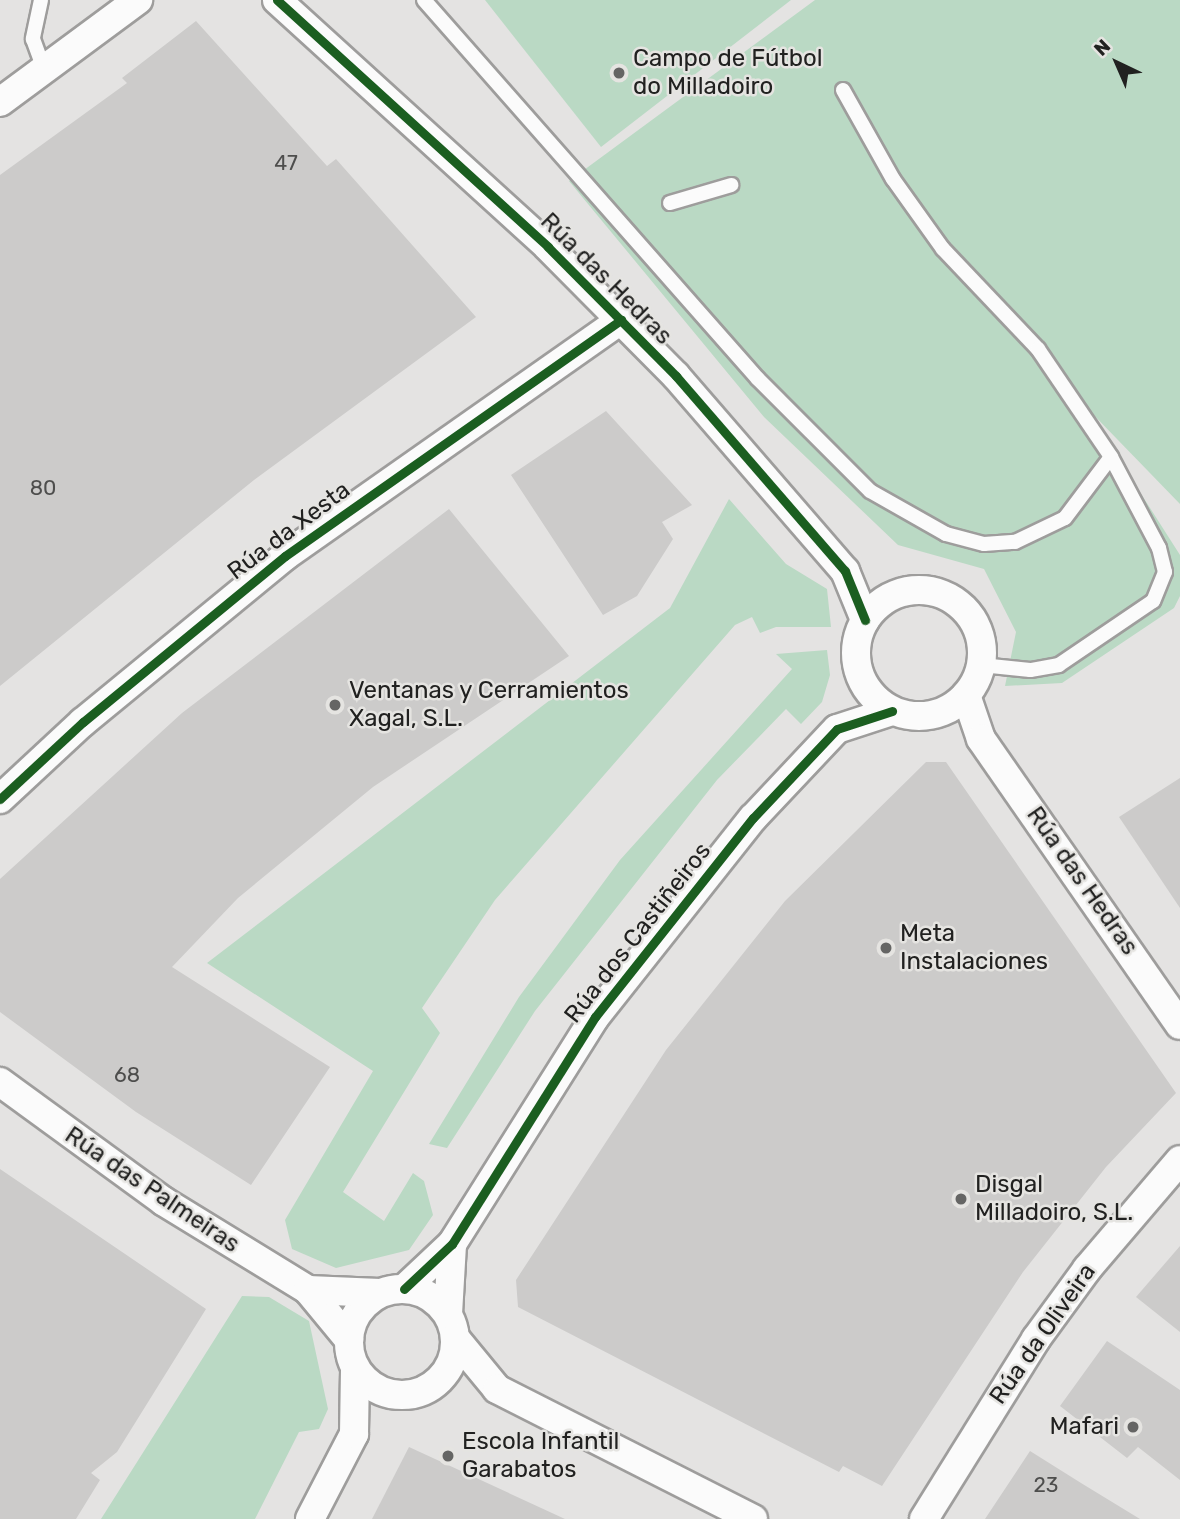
<!DOCTYPE html>
<meta charset="utf-8">
<style>
body{margin:0}
#map{position:relative;width:1180px;height:1519px;overflow:hidden;background:#e4e3e2;font-family:Rubik,sans-serif}
div>[style]{position:absolute}
.green>*{inset:0;background:#bad9c4}
.building>*{inset:0;background:#cccbca}
.roads{filter:drop-shadow(2px 0 #9e9d9c) drop-shadow(-2px 0 #9e9d9c) drop-shadow(0 2px #9e9d9c) drop-shadow(0 -2px #9e9d9c)}
.service>*{height:14px;margin:-7px;padding:0 7px;transform-origin:7px;border-radius:7px;background:#fbfbfb}
.minor>*{height:28px;margin:-14px;padding:0 14px;transform-origin:14px;border-radius:14px;background:#fbfbfb}
.minor>.ring{margin:-14px;padding:0;box-sizing:content-box;background:none;border:28px solid #fbfbfb;border-radius:50%}
.cycleway>*{height:9px;margin:-4.5px;padding:0 4.5px;transform-origin:4.5px;border-radius:4.5px;background:#1b5e20}
.dots>*{width:19px;height:19px;translate:-50% -50%;box-sizing:border-box;border:4px solid #e5e4e1;border-radius:50%}
span{translate:-50% -50%;white-space:nowrap;text-align:center;line-height:1.15;-webkit-text-stroke:5px #e5e4e1;paint-order:stroke}
.number-label{font-size:21px;color:#4e4e4d}
.number-label span{-webkit-text-stroke-width:0}
.poi-label{font-size:24px;color:#212120}
.left{translate:0 -50%;text-align:left}
.right{translate:-100% -50%;text-align:right}
.street-label{font-size:24px;color:#212120}
.north{position:absolute;left:1082px;top:28px;width:70px;height:70px;-webkit-text-stroke:5px #e5e4e1;paint-order:stroke;rotate:316deg;font-size:19px;font-weight:700;line-height:28px;text-align:center;color:#212120}
.north::after{content:'';display:block;margin:auto;width:24px;height:32px;background:#212120;clip-path:polygon(50% 0,100% 100%,50% 72%,0 100%)}
</style>
<div id="map">
<div class="green">
<div style="clip-path:polygon(485px 0,791px 0,601px 147px)"></div>
<div style="clip-path:polygon(815px 0,1180px 0,1180px 504px,1085px 406px,1180px 555px,1180px 596px,1174px 608px,1062px 683px,1005px 686px,1016px 632px,984px 569px,898px 545px,764px 417px,569px 181px)"></div>
<div style="clip-path:polygon(729px 499px,786px 564px,827px 589px,831px 627px,776px 627px,760px 633px,752px 617px,735px 625px,495px 900px,422px 1008px,440px 1033px,343px 1192px,384px 1221px,413px 1173px,424px 1181px,433px 1215px,409px 1250px,336px 1268px,292px 1249px,285px 1220px,373px 1071px,207px 963px,670px 608px)"></div>
<div style="clip-path:polygon(827px 650px,830px 675px,822px 702px,801px 724px,786px 709px,717px 780px,535px 1011px,447px 1148px,429px 1144px,519px 997px,620px 860px,792px 669px,776px 654px)"></div>
<div style="clip-path:polygon(242px 1296px,269px 1297px,309px 1321px,328px 1409px,319px 1429px,299px 1432px,255px 1519px,101px 1519px)"></div>
</div>
<div class="building">
<div style="clip-path:polygon(196px 21px,327px 166px,336px 159px,476px 317px,254px 480px,0 686px,0 175px,127px 83px,122px 78px)"></div>
<div style="clip-path:polygon(606px 411px,692px 505px,662px 522px,673px 539px,637px 596px,603px 615px,511px 475px)"></div>
<div style="clip-path:polygon(449px 509px,569px 656px,373px 787px,238px 898px,172px 967px,330px 1067px,251px 1185px,136px 1112px,0 1012px,0 879px,182px 713px)"></div>
<div style="clip-path:polygon(926px 762px,946px 762px,1176px 1093px,1106px 1167px,1023px 1272px,882px 1486px,843px 1466px,839px 1472px,518px 1307px,516px 1280px,666px 1050px,785px 901px)"></div>
<div style="clip-path:polygon(1180px 778px,1180px 908px,1119px 817px)"></div>
<div style="clip-path:polygon(0 1169px,206px 1309px,117px 1452px,91px 1473px,100px 1480px,76px 1519px,0 1519px)"></div>
<div style="clip-path:polygon(1180px 1246px,1180px 1332px,1136px 1297px)"></div>
<div style="clip-path:polygon(1107px 1341px,1180px 1390px,1180px 1480px,1138px 1447px,1127px 1458px,1060px 1406px)"></div>
<div style="clip-path:polygon(409px 1447px,565px 1519px,372px 1519px)"></div>
<div style="clip-path:polygon(1030px 1451px,1081px 1483px,1140px 1519px,985px 1519px)"></div>
</div>
<div class="roads">
<div class="service">
<div style="left:41px;top:0;width:40px;rotate:102deg"></div>
<div style="left:33px;top:39px;width:32px;rotate:70deg"></div>
<div style="left:424px;top:0;width:505px;rotate:48.61deg"></div>
<div style="left:758px;top:379px;width:158px;rotate:45deg"></div>
<div style="left:870px;top:491px;width:87px;rotate:29.5deg"></div>
<div style="left:946px;top:534px;width:39px;rotate:15deg"></div>
<div style="left:984px;top:544px;width:31px;rotate:-4deg"></div>
<div style="left:1015px;top:542px;width:55px;rotate:-25.6deg"></div>
<div style="left:1065px;top:518px;width:76px;rotate:-53deg"></div>
<div style="left:843px;top:90px;width:102px;rotate:60.7deg"></div>
<div style="left:893px;top:179px;width:86px;rotate:54.5deg"></div>
<div style="left:943px;top:249px;width:138px;rotate:46.5deg"></div>
<div style="left:1038px;top:349px;width:130px;rotate:55.9deg"></div>
<div style="left:1111px;top:457px;width:103px;rotate:62.2deg"></div>
<div style="left:1159px;top:548px;width:25px;rotate:76deg"></div>
<div style="left:1165px;top:572px;width:31px;rotate:112deg"></div>
<div style="left:1153px;top:601px;width:114px;rotate:145.8deg"></div>
<div style="left:1059px;top:665px;width:29px;rotate:170deg"></div>
<div style="left:1030px;top:670px;width:49px;rotate:-174.2deg"></div>
<div style="left:670px;top:203px;width:64px;rotate:-16.4deg"></div>
</div>
<div class="minor">
<div style="left:277px;top:0;width:367px;rotate:42.3deg"></div>
<div style="left:548px;top:247px;width:182px;rotate:45.2deg"></div>
<div style="left:676px;top:376px;width:258px;rotate:49.1deg"></div>
<div style="left:845px;top:571px;width:53px;rotate:67.8deg"></div>
<div style="left:0;top:102px;width:172px;rotate:-36.5deg"></div>
<div class="ring" style="left:856px;top:590px;width:98px;height:98px"></div>
<div style="left:966px;top:695px;width:46px;rotate:71.2deg"></div>
<div style="left:981px;top:739px;width:348px;rotate:55.2deg"></div>
<div style="left:0;top:799px;width:113px;rotate:-42.9deg"></div>
<div style="left:83px;top:722px;width:261px;rotate:-39.4deg"></div>
<div style="left:285px;top:556px;width:411px;rotate:-35.1deg"></div>
<div style="left:0;top:1082px;width:202px;rotate:36.1deg"></div>
<div style="left:163px;top:1201px;width:170px;rotate:31.5deg"></div>
<div style="left:308px;top:1290px;width:65px;rotate:50.6deg"></div>
<div class="ring" style="left:349px;top:1289px;width:78px;height:78px"></div>
<div style="left:404px;top:1289px;width:66px;rotate:-43.2deg"></div>
<div style="left:452px;top:1244px;width:268px;rotate:-57.8deg"></div>
<div style="left:595px;top:1017px;width:254px;rotate:-51.6deg"></div>
<div style="left:753px;top:818px;width:122px;rotate:-46.7deg"></div>
<div style="left:837px;top:729px;width:58px;rotate:-18.1deg"></div>
<div style="left:308px;top:1290px;width:72px;rotate:2.4deg"></div>
<div style="left:448px;top:1314px;width:70px;rotate:-86.7deg"></div>
<div style="left:455px;top:1338px;width:66px;rotate:50.5deg"></div>
<div style="left:497px;top:1389px;width:287px;rotate:26.9deg"></div>
<div style="left:310px;top:1519px;width:96px;rotate:-62.6deg"></div>
<div style="left:354px;top:1434px;width:66px;rotate:-89.1deg"></div>
<div style="left:924px;top:1519px;width:212px;rotate:-58.1deg"></div>
<div style="left:1036px;top:1339px;width:87px;rotate:-53.9deg"></div>
<div style="left:1087px;top:1269px;width:143px;rotate:-49.5deg"></div>
</div>
</div>
<div class="cycleway">
<div style="left:277px;top:0;width:367px;rotate:42.3deg"></div>
<div style="left:548px;top:247px;width:182px;rotate:45.2deg"></div>
<div style="left:676px;top:376px;width:258px;rotate:49.1deg"></div>
<div style="left:845px;top:571px;width:53px;rotate:67.8deg"></div>
<div style="left:0;top:799px;width:113px;rotate:-42.9deg"></div>
<div style="left:83px;top:722px;width:261px;rotate:-39.4deg"></div>
<div style="left:285px;top:556px;width:411px;rotate:-35.1deg"></div>
<div style="left:404px;top:1289px;width:66px;rotate:-43.2deg"></div>
<div style="left:452px;top:1244px;width:268px;rotate:-57.8deg"></div>
<div style="left:595px;top:1017px;width:254px;rotate:-51.6deg"></div>
<div style="left:753px;top:818px;width:122px;rotate:-46.7deg"></div>
<div style="left:837px;top:729px;width:58px;rotate:-18.1deg"></div>
</div>
<div class="dots">
<div style="left:619px;top:73px;background:#656564"></div>
<div style="left:335px;top:705px;background:#656564"></div>
<div style="left:886px;top:948px;background:#656564"></div>
<div style="left:961px;top:1199px;background:#656564"></div>
<div style="left:1133px;top:1427px;background:#656564"></div>
<div style="left:448px;top:1456px;background:#656564"></div>
</div>
<div class="number-label">
<span style="left:286px;top:163px">47</span>
<span style="left:43px;top:488px">80</span>
<span style="left:127px;top:1075px">68</span>
<span style="left:1046px;top:1485px">23</span>
</div>
<div class="poi-label">
<span class="left" style="left:633px;top:73px">Campo de Fútbol<br>do Milladoiro</span>
<span class="left" style="left:349px;top:705px">Ventanas y Cerramientos<br>Xagal, S.L.</span>
<span class="left" style="left:900px;top:948px">Meta<br>Instalaciones</span>
<span class="left" style="left:975px;top:1199px">Disgal<br>Milladoiro, S.L.</span>
<span class="right" style="left:1119px;top:1427px">Mafari</span>
<span class="left" style="left:462px;top:1456px">Escola Infantil<br>Garabatos</span>
</div>
<div class="street-label">
<span style="left:606px;top:279px;rotate:45deg">Rúa das Hedras</span>
<span style="left:289px;top:531px;rotate:-37deg">Rúa da Xesta</span>
<span style="left:1082px;top:881px;rotate:55deg">Rúa das Hedras</span>
<span style="left:638px;top:933px;rotate:-52deg">Rúa dos Castiñeiros</span>
<span style="left:152px;top:1190px;rotate:34deg">Rúa das Palmeiras</span>
<span style="left:1043px;top:1334px;rotate:-55deg">Rúa da Oliveira</span>
</div>
<div class="north">N</div>
</div>
